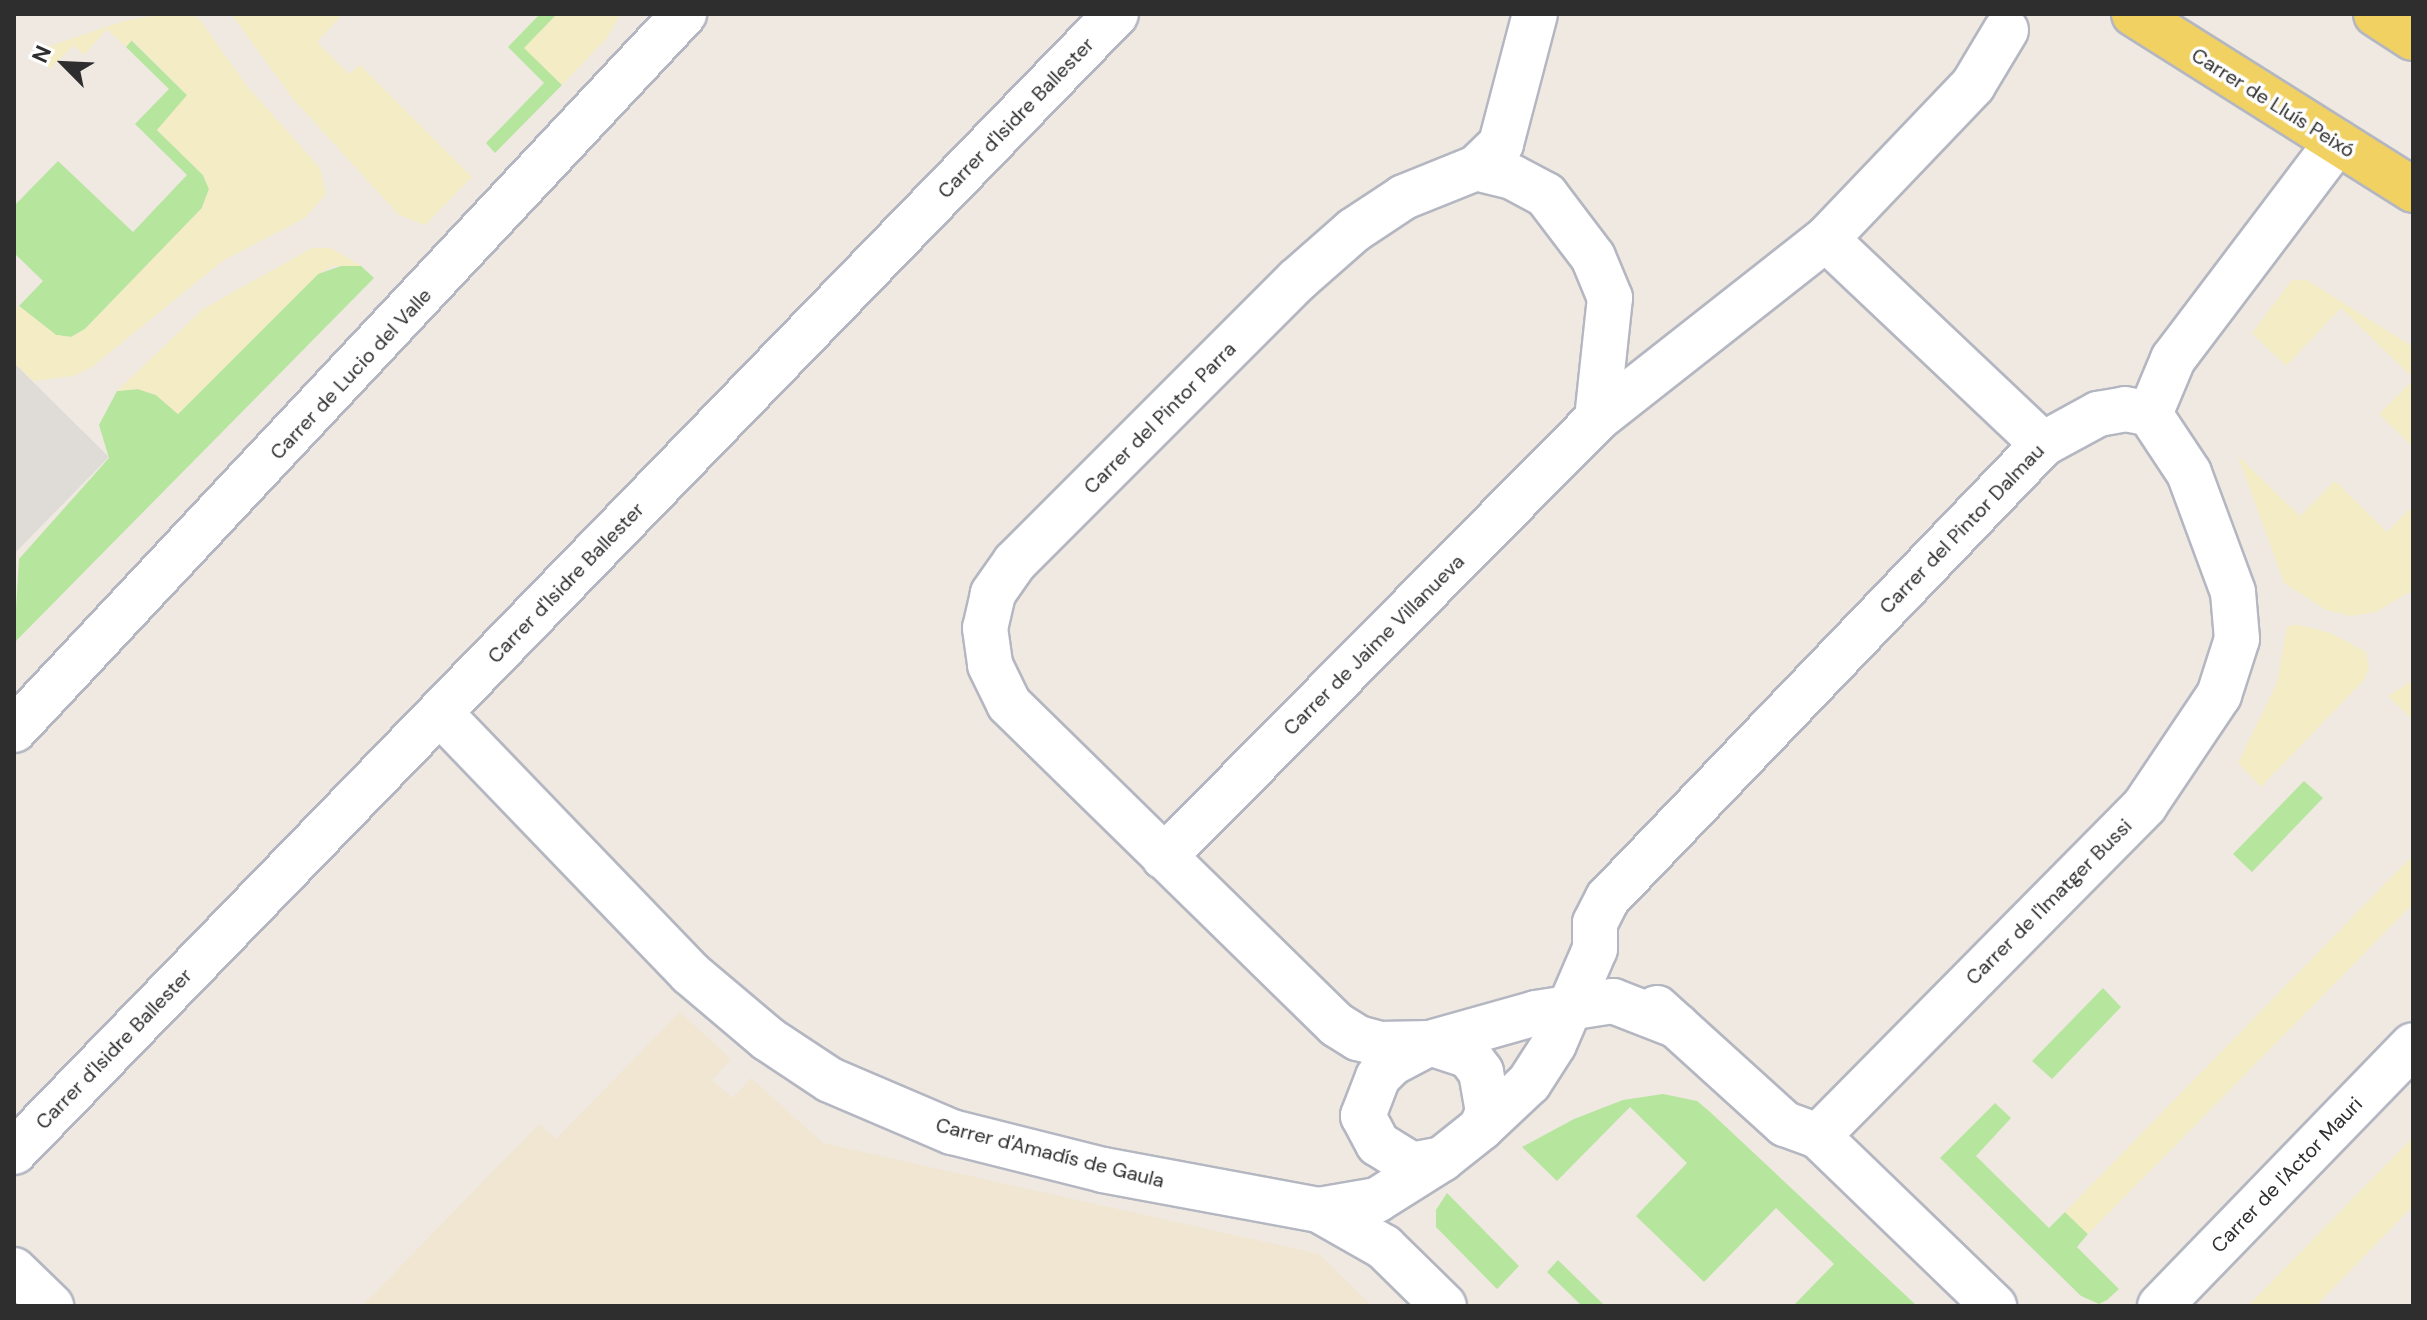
<!DOCTYPE html>
<meta charset="utf-8">
<style>
body{margin:0}
#map{position:relative;width:2427px;height:1320px;overflow:hidden;background:#efe9e1;font-family:"DM Sans",sans-serif}
div>[style]{position:absolute}
.education>*{inset:0;background:#f0e6d1}
.green>*{inset:0;background:#b6e59e}
.sand>*{inset:0;background:#f3ecc5}
.plaza>*{inset:0;background:#dfdcd8}
.roads{filter:drop-shadow(2px 0 #b4b7c1) drop-shadow(-2px 0 #b4b7c1) drop-shadow(0 2px #b4b7c1) drop-shadow(0 -2px #b4b7c1)}
.minor>*{height:44px;margin:-22px;padding:0 22px;transform-origin:22px;border-radius:22px;background:#fff}
.major>*{height:44px;margin:-22px;padding:0 22px;transform-origin:22px;border-radius:22px;background:#f2d163}
span{translate:-50% -50%;white-space:nowrap;text-align:center;line-height:1.15;-webkit-text-stroke:7px #fff;paint-order:stroke}
.street-label{font-size:20px;color:#2e2e2e}
.frame{position:absolute;inset:0;border:16px solid #2e2e2e;pointer-events:none}
.north{position:absolute;left:24px;top:24px;width:80px;height:80px;-webkit-text-stroke:6px #fff;paint-order:stroke;rotate:294deg;font-size:22px;font-weight:700;line-height:32px;text-align:center;color:#2e2e2e}
.north::after{content:'';display:block;margin:auto;width:28px;height:36px;background:#2e2e2e;clip-path:polygon(50% 0,100% 100%,50% 72%,0 100%)}
</style>
<div id="map">
<div class="education">
<div style="clip-path:polygon(680px 1012px,731px 1059px,712px 1080px,733px 1098px,751px 1078px,823px 1143px,1319px 1254px,1372px 1306px,362px 1306px,539px 1124px,556px 1139px)"></div>
</div>
<div class="green">
<div style="clip-path:polygon(540px 14px,557px 14px,525px 48px,562px 85px,495px 153px,486px 143px,544px 83px,508px 47px)"></div>
<div style="clip-path:polygon(131px 40px,188px 96px,157px 130px,203px 175px,209px 189px,202px 208px,85px 329px,71px 337px,56px 335px,19px 306px,43px 281px,14px 253px,14px 206px,58px 161px,133px 232px,187px 175px,135px 124px,169px 89px,126px 47px)"></div>
<div style="clip-path:polygon(347px 264px,361px 266px,374px 278px,14px 643px,19px 559px,109px 458px,99px 425px,117px 391px,138px 389px,156px 395px,178px 414px,318px 274px)"></div>
<div style="clip-path:polygon(2304px 781px,2323px 798px,2252px 872px,2233px 854px)"></div>
<div style="clip-path:polygon(2103px 988px,2121px 1007px,2052px 1079px,2032px 1061px)"></div>
<div style="clip-path:polygon(1663px 1094px,1697px 1101px,1709px 1111px,1917px 1306px,1793px 1306px,1834px 1264px,1776px 1208px,1704px 1282px,1636px 1216px,1687px 1163px,1630px 1107px,1557px 1181px,1522px 1147px,1574px 1119px,1623px 1100px)"></div>
<div style="clip-path:polygon(1995px 1103px,2011px 1118px,1976px 1156px,2049px 1228px,2065px 1212px,2088px 1234px,2077px 1247px,2119px 1289px,2107px 1300px,2099px 1304px,2081px 1296px,1940px 1158px)"></div>
<div style="clip-path:polygon(1447px 1193px,1519px 1266px,1497px 1289px,1436px 1227px,1436px 1210px)"></div>
<div style="clip-path:polygon(1558px 1260px,1605px 1306px,1582px 1306px,1547px 1272px)"></div>
</div>
<div class="sand">
<div style="clip-path:polygon(161px 14px,192px 14px,200px 20px,247px 86px,320px 168px,326px 194px,305px 218px,224px 260px,92px 367px,73px 376px,33px 381px,14px 363px,14px 311px,19px 306px,56px 335px,71px 337px,85px 329px,202px 208px,209px 189px,203px 175px,157px 130px,187px 95px,132px 40px,126px 47px,107px 29px,84px 55px,74px 45px,50px 69px,32px 52px,124px 21px)"></div>
<div style="clip-path:polygon(231px 14px,343px 14px,317px 42px,349px 74px,360px 65px,472px 177px,425px 225px,399px 215px,294px 100px)"></div>
<div style="clip-path:polygon(557px 14px,621px 14px,606px 39px,562px 85px,524px 48px)"></div>
<div style="clip-path:polygon(312px 248px,331px 248px,361px 266px,333px 266px,318px 274px,178px 414px,156px 395px,138px 389px,117px 391px,203px 309px)"></div>
<div style="clip-path:polygon(2292px 280px,2307px 280px,2413px 347px,2413px 378px,2341px 308px,2286px 366px,2252px 333px)"></div>
<div style="clip-path:polygon(2413px 380px,2413px 447px,2379px 414px)"></div>
<div style="clip-path:polygon(2238px 456px,2300px 516px,2335px 481px,2387px 532px,2413px 506px,2413px 590px,2376px 612px,2351px 616px,2326px 610px,2284px 583px)"></div>
<div style="clip-path:polygon(2299px 625px,2331px 633px,2366px 652px,2369px 668px,2364px 680px,2261px 787px,2238px 763px,2277px 683px,2287px 626px)"></div>
<div style="clip-path:polygon(2413px 680px,2413px 720px,2388px 696px)"></div>
<div style="clip-path:polygon(2413px 855px,2413px 904px,2088px 1234px,2065px 1212px)"></div>
<div style="clip-path:polygon(2413px 1137px,2413px 1206px,2316px 1306px,2248px 1306px)"></div>
</div>
<div class="plaza">
<div style="clip-path:polygon(14px 363px,109px 457px,14px 554px)"></div>
</div>
<div class="roads">
<div class="minor">
<div style="left:1535px;top:14px;width:134px;rotate:104.7deg"></div>
<div style="left:1501px;top:144px;width:35px;rotate:136deg"></div>
<div style="left:1476px;top:168px;width:78px;rotate:158.1deg"></div>
<div style="left:1404px;top:197px;width:60px;rotate:146.6deg"></div>
<div style="left:1354px;top:230px;width:76px;rotate:138.7deg"></div>
<div style="left:1297px;top:280px;width:399px;rotate:135deg"></div>
<div style="left:1015px;top:562px;width:39px;rotate:125deg"></div>
<div style="left:993px;top:594px;width:35px;rotate:103deg"></div>
<div style="left:985px;top:628px;width:37px;rotate:82deg"></div>
<div style="left:990px;top:665px;width:43px;rotate:64deg"></div>
<div style="left:1009px;top:704px;width:459px;rotate:44.4deg"></div>
<div style="left:1337px;top:1025px;width:25px;rotate:32deg"></div>
<div style="left:1358px;top:1038px;width:23px;rotate:15deg"></div>
<div style="left:1380px;top:1044px;width:50px;rotate:-1.1deg"></div>
<div style="left:1430px;top:1043px;width:110px;rotate:-15.8deg"></div>
<div style="left:1536px;top:1013px;width:78px;rotate:-8.9deg"></div>
<div style="left:1613px;top:1001px;width:69px;rotate:21.3deg"></div>
<div style="left:1826px;top:239px;width:299px;rotate:43.4deg"></div>
<div style="left:2150px;top:414px;width:60px;rotate:-67.3deg"></div>
<div style="left:2173px;top:359px;width:272px;rotate:-52.9deg"></div>
<div style="left:1597px;top:419px;width:291px;rotate:-38.2deg"></div>
<div style="left:1826px;top:239px;width:213px;rotate:-46.3deg"></div>
<div style="left:1973px;top:85px;width:64px;rotate:-59deg"></div>
<div style="left:440px;top:713px;width:361px;rotate:46.1deg"></div>
<div style="left:690px;top:973px;width:102px;rotate:40.2deg"></div>
<div style="left:768px;top:1039px;width:74px;rotate:33.5deg"></div>
<div style="left:830px;top:1080px;width:133px;rotate:23.1deg"></div>
<div style="left:952px;top:1132px;width:156px;rotate:14.1deg"></div>
<div style="left:1103px;top:1170px;width:220px;rotate:10.5deg"></div>
<div style="left:1319px;top:1210px;width:75px;rotate:29.6deg"></div>
<div style="left:1384px;top:1247px;width:84px;rotate:44.5deg"></div>
<div style="left:14px;top:730px;width:981px;rotate:-46.9deg"></div>
<div style="left:1164px;top:857px;width:616px;rotate:-45.33deg"></div>
<div style="left:1597px;top:419px;width:122px;rotate:-83.9deg"></div>
<div style="left:1610px;top:298px;width:44px;rotate:-112.5deg"></div>
<div style="left:1593px;top:257px;width:78px;rotate:-127.2deg"></div>
<div style="left:1546px;top:195px;width:38px;rotate:-152deg"></div>
<div style="left:1512px;top:177px;width:37px;rotate:-166deg"></div>
<div style="left:1657px;top:1008px;width:173px;rotate:42.2deg"></div>
<div style="left:1785px;top:1124px;width:35px;rotate:20deg"></div>
<div style="left:1818px;top:1136px;width:245px;rotate:44deg"></div>
<div style="left:1430px;top:1043px;width:41px;rotate:18.4deg"></div>
<div style="left:1469px;top:1056px;width:20px;rotate:53deg"></div>
<div style="left:1481px;top:1072px;width:40px;rotate:80deg"></div>
<div style="left:1488px;top:1111px;width:18px;rotate:112deg"></div>
<div style="left:1481px;top:1128px;width:50px;rotate:141.5deg"></div>
<div style="left:1442px;top:1159px;width:31px;rotate:169deg"></div>
<div style="left:1412px;top:1165px;width:40px;rotate:-148deg"></div>
<div style="left:1378px;top:1144px;width:32px;rotate:-118deg"></div>
<div style="left:1363px;top:1116px;width:42px;rotate:-69deg"></div>
<div style="left:1378px;top:1077px;width:20px;rotate:-45deg"></div>
<div style="left:1392px;top:1063px;width:43px;rotate:-27.8deg"></div>
<div style="left:1481px;top:1128px;width:66px;rotate:-43.2deg"></div>
<div style="left:1529px;top:1083px;width:46px;rotate:-57.3deg"></div>
<div style="left:1554px;top:1044px;width:103px;rotate:-66.7deg"></div>
<div style="left:1595px;top:949px;width:26px;rotate:-90deg"></div>
<div style="left:1595px;top:923px;width:28px;rotate:-63deg"></div>
<div style="left:1608px;top:898px;width:629px;rotate:-46.22deg"></div>
<div style="left:2043px;top:444px;width:63px;rotate:-28.6deg"></div>
<div style="left:2098px;top:414px;width:27px;rotate:-10deg"></div>
<div style="left:2125px;top:409px;width:25px;rotate:11deg"></div>
<div style="left:1818px;top:1136px;width:465px;rotate:-45.3deg"></div>
<div style="left:2145px;top:805px;width:133px;rotate:-56.1deg"></div>
<div style="left:2219px;top:695px;width:59px;rotate:-72.2deg"></div>
<div style="left:2237px;top:639px;width:47px;rotate:-94.9deg"></div>
<div style="left:2233px;top:592px;width:127px;rotate:-110.3deg"></div>
<div style="left:2189px;top:473px;width:71px;rotate:-123.5deg"></div>
<div style="left:14px;top:1152px;width:1584px;rotate:-45.92deg"></div>
<div style="left:1319px;top:1210px;width:59px;rotate:-9.8deg"></div>
<div style="left:1377px;top:1200px;width:77px;rotate:-32.2deg"></div>
<div style="left:14px;top:1270px;width:52px;rotate:44.2deg"></div>
<div style="left:2160px;top:1306px;width:363px;rotate:-45.9deg"></div>
</div>
<div class="major">
<div style="left:2134px;top:14px;width:330px;rotate:32.2deg"></div>
<div style="left:2376px;top:14px;width:44px;rotate:33deg"></div>
</div>
</div>
<div class="street-label">
<span style="left:2273px;top:103px;rotate:32deg">Carrer de Lluís Peixó</span>
<span style="left:1016px;top:118px;rotate:-46deg">Carrer d'Isidre Ballester</span>
<span style="left:351px;top:374px;rotate:-47deg">Carrer de Lucio del Valle</span>
<span style="left:1160px;top:418px;rotate:-45deg">Carrer del Pintor Parra</span>
<span style="left:1962px;top:529px;rotate:-46deg">Carrer del Pintor Dalmau</span>
<span style="left:566px;top:583px;rotate:-46deg">Carrer d'Isidre Ballester</span>
<span style="left:1374px;top:645px;rotate:-45deg">Carrer de Jaime Villanueva</span>
<span style="left:2049px;top:902px;rotate:-45deg">Carrer de l'Imatger Bussi</span>
<span style="left:114px;top:1049px;rotate:-46deg">Carrer d'Isidre Ballester</span>
<span style="left:1050px;top:1153px;rotate:14deg">Carrer d'Amadís de Gaula</span>
<span style="left:2287px;top:1175px;rotate:-46deg">Carrer de l'Actor Mauri</span>
</div>
<div class="frame"></div>
<div class="north">N</div>
</div>
